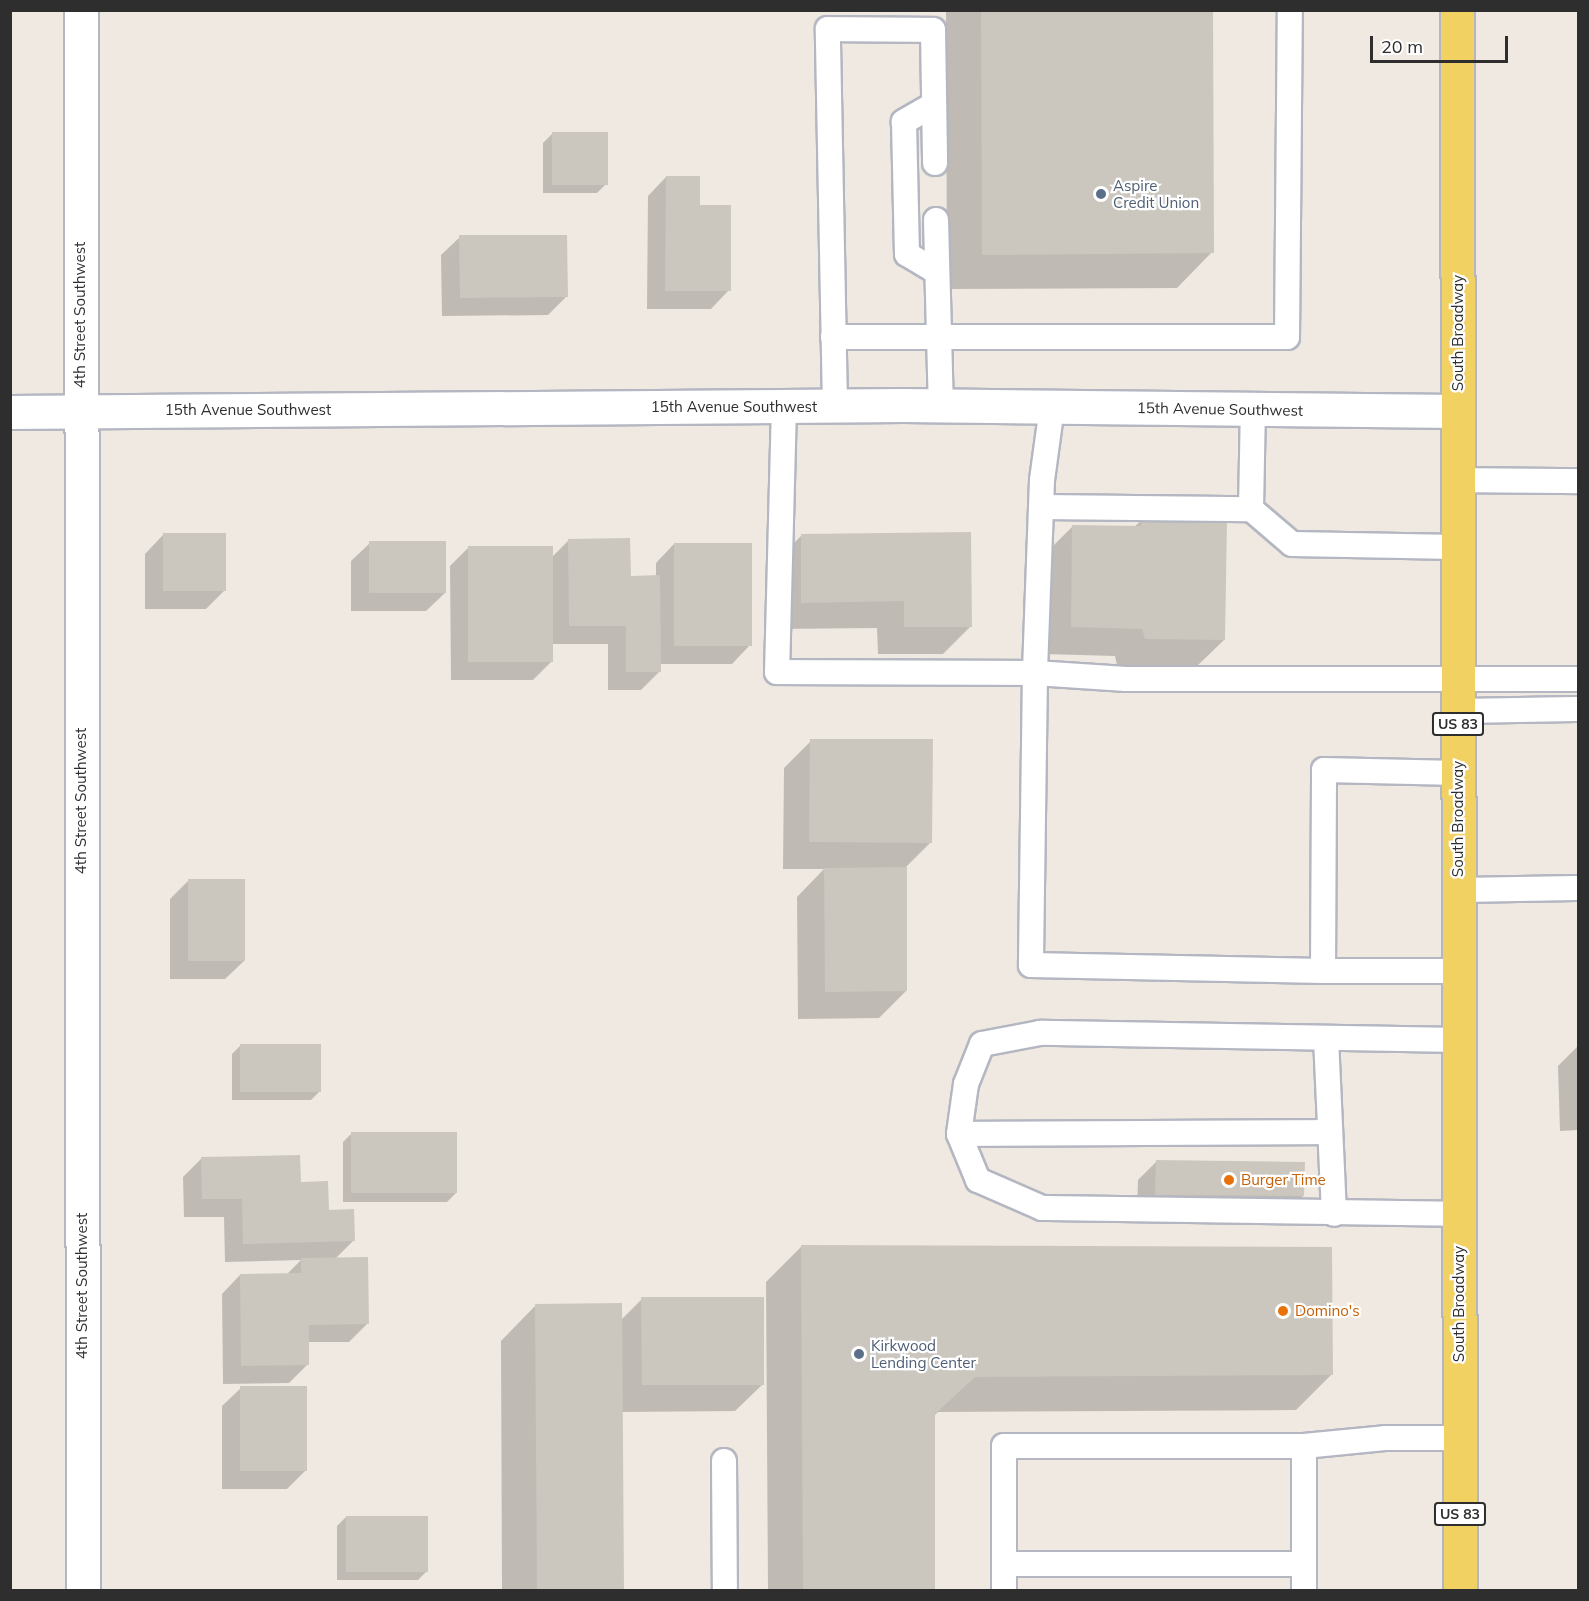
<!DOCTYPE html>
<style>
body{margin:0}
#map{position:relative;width:1589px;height:1601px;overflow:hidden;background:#efe9e1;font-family:Mulish,sans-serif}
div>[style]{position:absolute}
.shadow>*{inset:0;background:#0003}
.building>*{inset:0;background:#cbc7bf}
.roads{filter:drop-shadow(2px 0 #b4b7c1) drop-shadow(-2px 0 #b4b7c1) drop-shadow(0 2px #b4b7c1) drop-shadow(0 -2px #b4b7c1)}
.lane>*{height:24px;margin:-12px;padding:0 12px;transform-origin:12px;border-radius:12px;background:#fff}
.street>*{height:33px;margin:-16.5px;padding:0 16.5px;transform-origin:16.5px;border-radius:16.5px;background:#fff}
.primary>*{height:33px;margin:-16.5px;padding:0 16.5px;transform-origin:16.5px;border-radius:16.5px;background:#f2d163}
.dots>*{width:16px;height:16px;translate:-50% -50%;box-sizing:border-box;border:3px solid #fff;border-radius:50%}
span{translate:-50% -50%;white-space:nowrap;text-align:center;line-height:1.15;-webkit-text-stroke:4.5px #fff;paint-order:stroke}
.shield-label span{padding:2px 4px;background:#fff;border:2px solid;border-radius:4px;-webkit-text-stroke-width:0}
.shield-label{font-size:14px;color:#2e2e2e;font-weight:700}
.service-label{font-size:15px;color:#4e5e75}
.left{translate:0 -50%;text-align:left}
.street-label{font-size:15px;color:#2e2e2e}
.food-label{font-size:15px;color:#c56008}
.frame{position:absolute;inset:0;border:12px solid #2e2e2e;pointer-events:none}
.scale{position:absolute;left:1370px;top:36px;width:138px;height:27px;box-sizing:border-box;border:3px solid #2e2e2e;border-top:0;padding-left:8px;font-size:18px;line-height:21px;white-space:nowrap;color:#2e2e2e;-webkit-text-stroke:4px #fff;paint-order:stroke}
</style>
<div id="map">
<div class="shadow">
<div style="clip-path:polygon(946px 10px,1211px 10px,1212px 252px,1177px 288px,947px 289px)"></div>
<div style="clip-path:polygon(552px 134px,606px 184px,597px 193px,543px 193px,543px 143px)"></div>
<div style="clip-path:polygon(666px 177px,699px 207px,729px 290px,711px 309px,647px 309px,648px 196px)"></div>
<div style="clip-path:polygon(460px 237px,567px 296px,548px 315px,442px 316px,441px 255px)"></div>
<div style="clip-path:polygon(1142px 520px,1224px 640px,1196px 667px,1117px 665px,1115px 656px,1044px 654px,1045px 554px,1072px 527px,1134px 527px)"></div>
<div style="clip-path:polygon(163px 535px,225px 590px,206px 609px,145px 609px,145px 554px)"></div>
<div style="clip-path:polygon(801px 536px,970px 627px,943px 654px,878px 654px,877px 628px,774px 629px,774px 563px)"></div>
<div style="clip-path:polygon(569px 540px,629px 577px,656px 577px,656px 563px,674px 544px,750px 645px,732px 664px,659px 664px,660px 671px,641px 690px,608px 690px,608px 644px,552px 644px,552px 661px,533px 680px,451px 680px,450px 566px,469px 547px,551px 558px)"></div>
<div style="clip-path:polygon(370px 543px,445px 593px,426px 611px,351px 611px,351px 561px)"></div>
<div style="clip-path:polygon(811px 741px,931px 842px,905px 868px,906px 991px,879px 1018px,798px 1019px,797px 897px,824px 869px,783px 869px,784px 768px)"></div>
<div style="clip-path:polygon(188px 881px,244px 961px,225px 979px,170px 979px,170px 899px)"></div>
<div style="clip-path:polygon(241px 1045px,320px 1091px,311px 1100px,232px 1100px,232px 1054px)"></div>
<div style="clip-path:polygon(1578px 1046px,1578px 1130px,1560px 1131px,1558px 1066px)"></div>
<div style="clip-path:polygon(352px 1133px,456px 1193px,447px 1202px,343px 1202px,343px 1142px)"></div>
<div style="clip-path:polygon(201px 1159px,299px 1183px,354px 1240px,335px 1259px,368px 1323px,349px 1342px,308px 1342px,308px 1364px,289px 1383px,223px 1384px,222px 1294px,240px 1275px,286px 1275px,301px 1260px,225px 1262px,224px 1217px,184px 1217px,183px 1177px)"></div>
<div style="clip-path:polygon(1156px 1162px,1303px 1196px,1284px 1214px,1137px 1213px,1138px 1180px)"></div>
<div style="clip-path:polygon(802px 1246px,1331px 1375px,1296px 1410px,938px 1412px,934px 1416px,934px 1590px,768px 1590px,766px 1282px)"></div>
<div style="clip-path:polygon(1578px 1252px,1578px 1330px,1577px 1330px,1577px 1254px)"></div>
<div style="clip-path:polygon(642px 1299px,763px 1384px,735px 1411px,621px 1412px,622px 1590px,502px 1590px,501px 1341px,536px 1305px,621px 1320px)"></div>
<div style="clip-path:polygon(241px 1388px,306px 1470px,287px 1489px,222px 1489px,222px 1406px)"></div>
<div style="clip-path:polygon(346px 1517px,427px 1571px,418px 1580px,337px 1580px,337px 1526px)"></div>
</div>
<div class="building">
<div style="clip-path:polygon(981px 10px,1213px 10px,1214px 253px,982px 255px)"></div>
<div style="clip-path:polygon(552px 132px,608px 132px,608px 185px,552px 185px)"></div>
<div style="clip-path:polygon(666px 176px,700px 176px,700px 205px,731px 205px,731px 291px,665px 291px)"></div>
<div style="clip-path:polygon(459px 235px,567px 235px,568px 297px,460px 298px)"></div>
<div style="clip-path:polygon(1141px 518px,1227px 520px,1225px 640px,1145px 639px,1142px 629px,1071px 627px,1072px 525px,1141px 526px)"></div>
<div style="clip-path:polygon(971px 532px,972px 627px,904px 627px,904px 601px,801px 603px,801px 534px)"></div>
<div style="clip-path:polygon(163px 533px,226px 533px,226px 591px,163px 591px)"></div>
<div style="clip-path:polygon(630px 538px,631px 576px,660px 575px,661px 672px,626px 672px,626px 626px,569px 626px,568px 539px)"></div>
<div style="clip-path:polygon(369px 541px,446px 541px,446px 593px,369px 593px)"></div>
<div style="clip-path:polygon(674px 543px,752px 543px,752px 646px,674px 646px)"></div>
<div style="clip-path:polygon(468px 546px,553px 546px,553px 662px,468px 662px)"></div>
<div style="clip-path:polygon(810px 739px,933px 739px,932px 843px,809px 842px)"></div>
<div style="clip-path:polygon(907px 867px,907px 991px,825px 992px,824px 868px)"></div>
<div style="clip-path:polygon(188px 879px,245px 879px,245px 961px,188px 961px)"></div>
<div style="clip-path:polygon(240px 1044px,321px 1044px,321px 1092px,240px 1092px)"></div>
<div style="clip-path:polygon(351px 1132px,457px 1132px,457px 1193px,351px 1193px)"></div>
<div style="clip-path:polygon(300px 1155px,301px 1182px,328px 1181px,329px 1210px,354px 1209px,355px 1241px,243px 1244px,242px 1199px,202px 1199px,201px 1157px)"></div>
<div style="clip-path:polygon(1156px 1160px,1305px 1162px,1304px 1196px,1155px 1195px)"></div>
<div style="clip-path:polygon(801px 1245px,1332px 1247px,1333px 1375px,975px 1377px,935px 1414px,935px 1590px,803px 1590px)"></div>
<div style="clip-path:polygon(368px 1257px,369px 1324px,309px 1325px,309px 1365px,241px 1366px,240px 1274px,301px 1273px,301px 1258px)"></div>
<div style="clip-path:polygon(641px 1297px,764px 1297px,764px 1385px,642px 1385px)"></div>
<div style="clip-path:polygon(622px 1303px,624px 1590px,537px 1590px,535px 1304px)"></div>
<div style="clip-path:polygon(240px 1386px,307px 1386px,307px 1471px,240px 1471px)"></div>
<div style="clip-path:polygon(346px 1516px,428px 1516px,428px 1572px,346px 1572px)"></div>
</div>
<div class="roads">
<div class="lane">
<div style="left:933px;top:105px;width:34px;rotate:150deg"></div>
<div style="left:904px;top:122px;width:132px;rotate:88.7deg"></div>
<div style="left:907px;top:254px;width:35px;rotate:31deg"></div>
<div style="left:936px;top:220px;width:185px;rotate:88.5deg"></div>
<div style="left:833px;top:337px;width:454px"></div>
<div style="left:1287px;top:337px;width:327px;rotate:-89.5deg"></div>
<div style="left:784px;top:406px;width:266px;rotate:91.5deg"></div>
<div style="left:777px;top:672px;width:258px;rotate:0.2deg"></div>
<div style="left:1035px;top:673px;width:292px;rotate:90.8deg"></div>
<div style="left:1031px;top:965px;width:292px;rotate:1.2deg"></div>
<div style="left:1323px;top:971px;width:136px"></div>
<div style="left:835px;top:407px;width:378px;rotate:-91.1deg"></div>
<div style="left:828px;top:29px;width:105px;rotate:0.5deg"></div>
<div style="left:933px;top:30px;width:133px;rotate:89.1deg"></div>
<div style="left:1052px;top:407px;width:74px;rotate:97.8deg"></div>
<div style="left:1042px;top:480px;width:193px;rotate:92.1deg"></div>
<div style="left:1035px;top:673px;width:91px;rotate:3.8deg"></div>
<div style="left:1126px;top:679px;width:452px"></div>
<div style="left:1458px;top:480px;width:120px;rotate:0.5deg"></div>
<div style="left:1043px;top:507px;width:208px;rotate:0.6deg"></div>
<div style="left:1251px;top:509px;width:54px;rotate:40.5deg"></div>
<div style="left:1292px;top:544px;width:166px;rotate:1deg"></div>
<div style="left:1251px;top:509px;width:100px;rotate:-88.9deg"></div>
<div style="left:1458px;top:711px;width:120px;rotate:-1deg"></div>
<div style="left:1458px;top:890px;width:120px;rotate:-1deg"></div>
<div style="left:1323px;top:971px;width:201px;rotate:-89.7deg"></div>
<div style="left:1324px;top:770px;width:134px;rotate:1.3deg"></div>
<div style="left:1326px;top:1038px;width:176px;rotate:87.4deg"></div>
<div style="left:1459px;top:1040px;width:419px;rotate:-179deg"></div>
<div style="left:1040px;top:1033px;width:59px;rotate:169.3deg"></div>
<div style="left:982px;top:1044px;width:43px;rotate:111.8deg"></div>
<div style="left:966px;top:1084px;width:50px;rotate:98deg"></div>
<div style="left:959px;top:1134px;width:50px;rotate:67.6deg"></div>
<div style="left:978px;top:1180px;width:70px;rotate:23.6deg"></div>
<div style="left:1042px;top:1208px;width:417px;rotate:0.8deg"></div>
<div style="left:959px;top:1134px;width:370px;rotate:-0.3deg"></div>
<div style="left:724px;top:1461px;width:129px;rotate:89.6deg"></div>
<div style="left:1004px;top:1564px;width:300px"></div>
<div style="left:1004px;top:1590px;width:144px;rotate:-90deg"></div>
<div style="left:1004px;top:1446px;width:300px"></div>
<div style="left:1304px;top:1446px;width:81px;rotate:-5.6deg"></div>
<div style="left:1385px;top:1438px;width:74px"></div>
<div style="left:1304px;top:1590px;width:144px;rotate:-90deg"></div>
</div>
<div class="street">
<div style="left:81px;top:10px;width:1580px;rotate:89.93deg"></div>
<div style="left:10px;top:412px;width:893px;rotate:-0.45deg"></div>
<div style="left:903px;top:405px;width:555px;rotate:0.62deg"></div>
</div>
<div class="primary">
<div style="left:1457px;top:10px;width:1580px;rotate:89.89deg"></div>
</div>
</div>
<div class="dots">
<div style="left:1101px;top:194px;background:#5c6f8a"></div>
<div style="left:1229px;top:1180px;background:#e8710a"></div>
<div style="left:1283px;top:1311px;background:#e8710a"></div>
<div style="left:859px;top:1354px;background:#5c6f8a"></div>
</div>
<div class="shield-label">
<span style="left:1458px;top:724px">US 83</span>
<span style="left:1460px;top:1514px">US 83</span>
</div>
<div class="service-label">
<span class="left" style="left:1113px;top:194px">Aspire<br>Credit Union</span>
<span class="left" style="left:871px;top:1354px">Kirkwood<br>Lending Center</span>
</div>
<div class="street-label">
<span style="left:80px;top:315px;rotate:-90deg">4th Street Southwest</span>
<span style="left:1458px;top:333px;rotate:-90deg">South Broadway</span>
<span style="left:734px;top:407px">15th Avenue Southwest</span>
<span style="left:1220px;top:409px;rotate:1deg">15th Avenue Southwest</span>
<span style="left:248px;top:410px">15th Avenue Southwest</span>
<span style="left:81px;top:801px;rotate:-90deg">4th Street Southwest</span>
<span style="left:1458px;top:819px;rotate:-90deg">South Broadway</span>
<span style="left:82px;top:1286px;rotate:-90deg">4th Street Southwest</span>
<span style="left:1459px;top:1304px;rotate:-90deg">South Broadway</span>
</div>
<div class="food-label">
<span class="left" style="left:1241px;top:1180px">Burger Time</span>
<span class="left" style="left:1295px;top:1311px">Domino's</span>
</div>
<div class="frame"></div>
<div class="scale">20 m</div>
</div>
